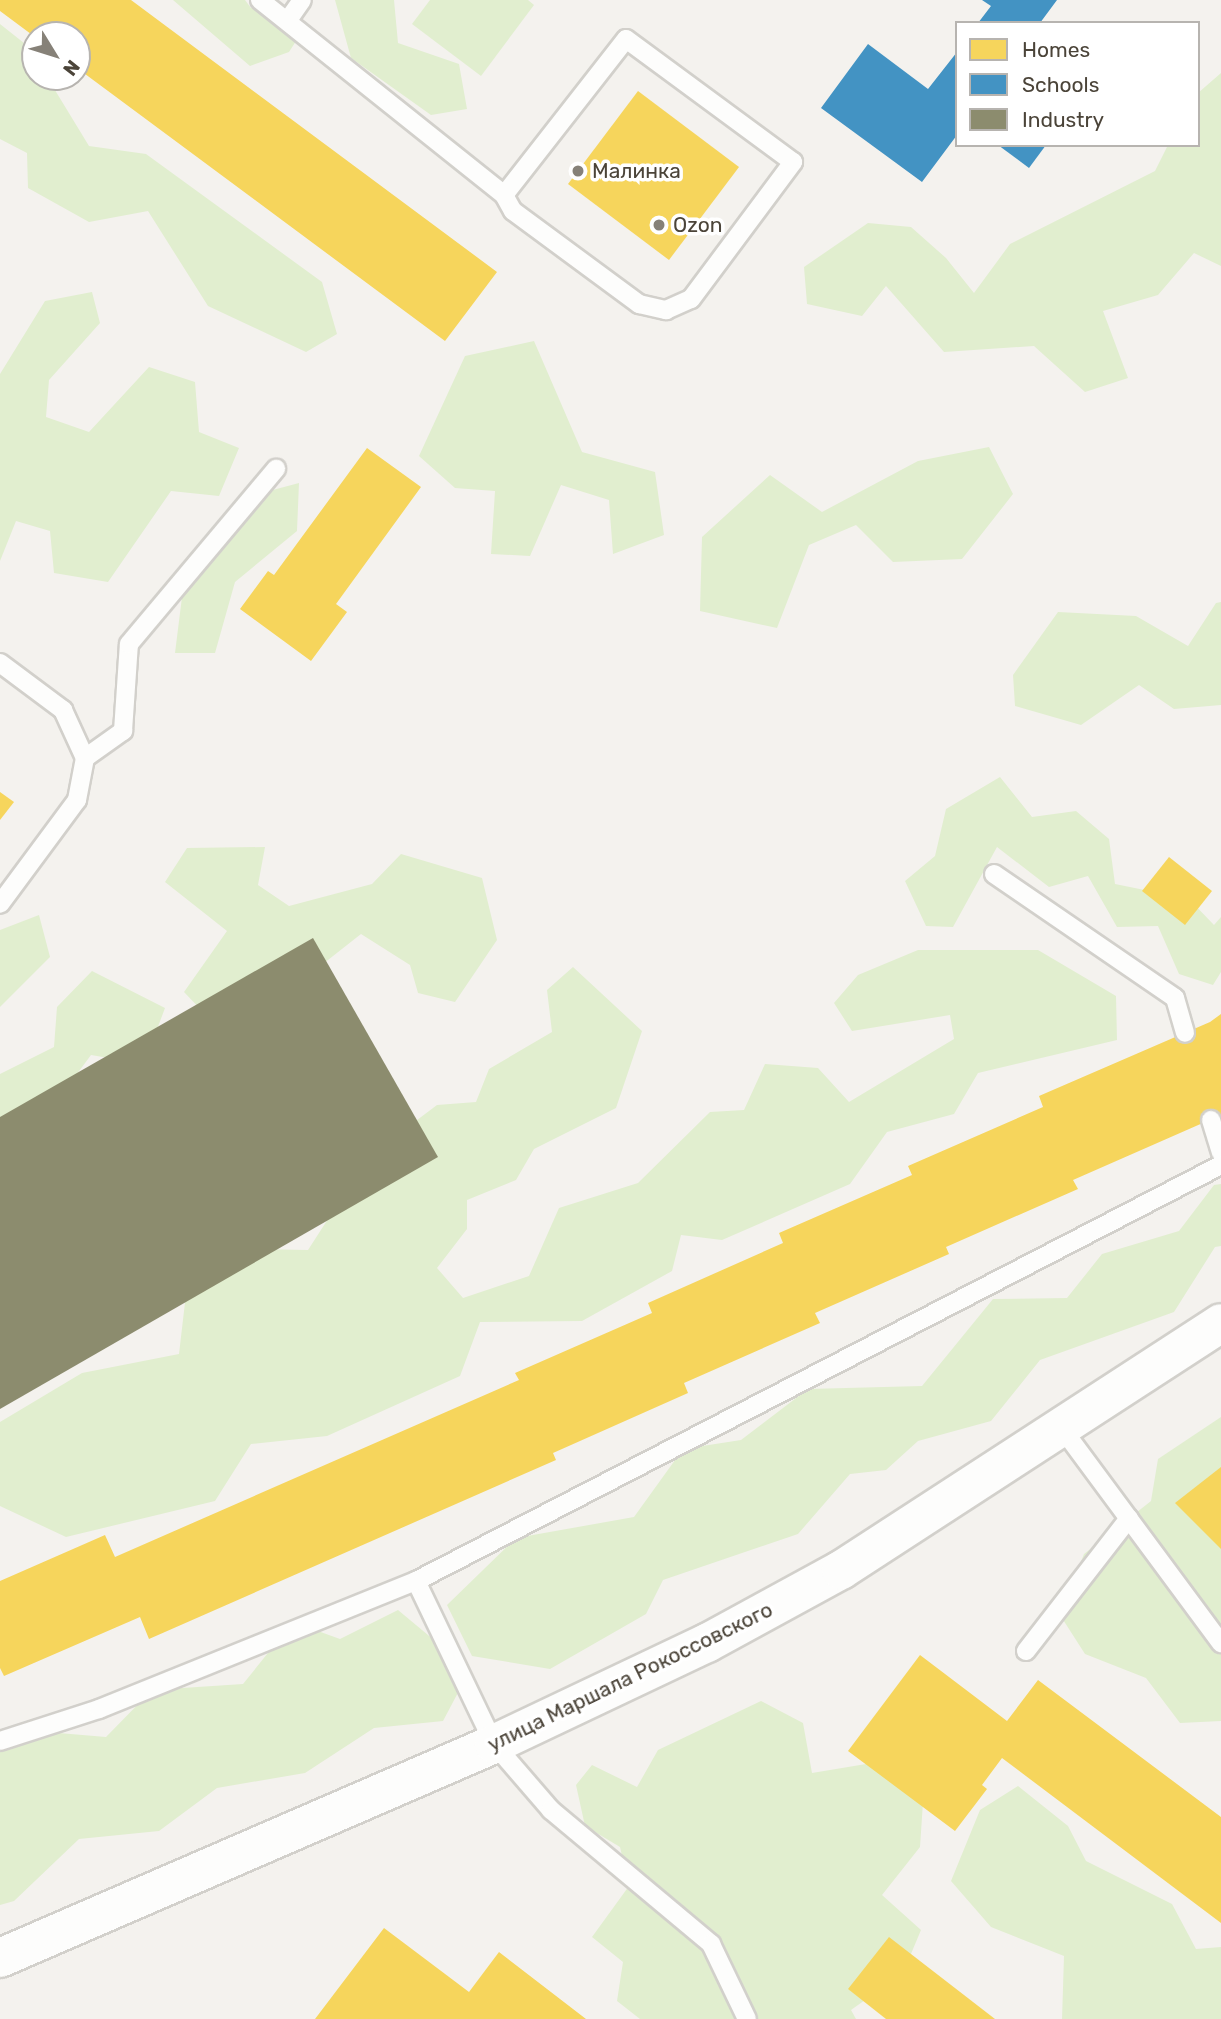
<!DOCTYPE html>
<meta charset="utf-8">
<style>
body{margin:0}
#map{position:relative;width:1221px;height:2019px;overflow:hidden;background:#f4f2ee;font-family:Rubik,sans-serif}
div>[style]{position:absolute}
.green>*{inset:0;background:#e1eecf}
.homes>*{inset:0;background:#f6d55c}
.schools>*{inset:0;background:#4393c3}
.industry>*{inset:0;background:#8c8c6e}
.roads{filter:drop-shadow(2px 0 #d2d0cb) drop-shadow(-2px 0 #d2d0cb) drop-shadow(0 2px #d2d0cb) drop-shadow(0 -2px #d2d0cb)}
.service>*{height:18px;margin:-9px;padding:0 9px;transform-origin:9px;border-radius:9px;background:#fdfdfc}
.tertiary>*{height:38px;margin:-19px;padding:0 19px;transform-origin:19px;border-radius:19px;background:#fdfdfc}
.dots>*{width:19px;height:19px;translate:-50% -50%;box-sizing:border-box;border:4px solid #fff;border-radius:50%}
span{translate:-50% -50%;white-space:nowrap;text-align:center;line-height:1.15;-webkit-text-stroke:7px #fff;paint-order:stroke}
.poi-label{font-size:21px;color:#4b4439}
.left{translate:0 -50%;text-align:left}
.street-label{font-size:21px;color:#4b4439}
.legend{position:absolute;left:955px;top:21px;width:245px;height:126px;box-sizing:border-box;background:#fff;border:2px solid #b7b4b0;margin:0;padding:9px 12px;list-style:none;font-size:21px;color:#4b4439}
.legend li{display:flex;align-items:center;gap:14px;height:35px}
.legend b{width:35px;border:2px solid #b7b4b0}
.north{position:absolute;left:21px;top:21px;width:70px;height:70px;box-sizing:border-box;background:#fff;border:2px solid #b7b4b0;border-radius:50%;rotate:128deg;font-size:19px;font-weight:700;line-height:28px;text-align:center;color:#4b4439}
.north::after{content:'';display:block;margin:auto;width:24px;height:32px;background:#868178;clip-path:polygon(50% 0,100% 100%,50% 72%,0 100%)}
</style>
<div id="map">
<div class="green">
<div style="clip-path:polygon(173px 0,245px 0,251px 8px,279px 6px,307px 24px,289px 52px,250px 66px)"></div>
<div style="clip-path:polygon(335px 0,394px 0,398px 43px,459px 64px,467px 109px,431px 115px,351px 58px)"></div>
<div style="clip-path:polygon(430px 0,528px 0,534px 5px,481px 76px,412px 24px)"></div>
<div style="clip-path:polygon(0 24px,29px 47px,35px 56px,35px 77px,47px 77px,89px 146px,146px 154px,322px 282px,337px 334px,306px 352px,208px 306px,148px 211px,89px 222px,28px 188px,27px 153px,0 139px)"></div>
<div style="clip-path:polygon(1221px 73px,1221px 266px,1194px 253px,1158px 295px,1103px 311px,1128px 378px,1085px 392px,1034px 346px,944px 352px,886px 286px,862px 316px,807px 304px,804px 267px,868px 223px,911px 227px,946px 258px,974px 293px,1010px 244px,1155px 171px,1168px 145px,1198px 145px,1198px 93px)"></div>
<div style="clip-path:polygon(92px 292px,100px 323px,49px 380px,46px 417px,89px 432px,149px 367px,195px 382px,199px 432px,239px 448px,219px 496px,171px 491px,108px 582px,54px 573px,50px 531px,16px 521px,0 561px,0 374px,45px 301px)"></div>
<div style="clip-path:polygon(534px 341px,582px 452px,655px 472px,664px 535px,613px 554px,609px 500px,561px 485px,530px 556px,491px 554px,495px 491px,455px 488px,419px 456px,465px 356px)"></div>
<div style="clip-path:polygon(989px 447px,1013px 494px,962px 559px,893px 562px,856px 525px,809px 545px,777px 628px,700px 611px,702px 537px,770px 475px,822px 512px,918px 461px)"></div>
<div style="clip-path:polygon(299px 483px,297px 531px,235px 582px,215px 653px,175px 653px,183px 589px,250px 496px)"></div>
<div style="clip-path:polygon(1221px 602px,1221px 705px,1174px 709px,1139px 685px,1081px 725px,1015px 706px,1013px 675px,1058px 612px,1136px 616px,1188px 646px,1216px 603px)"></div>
<div style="clip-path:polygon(1000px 777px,1032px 817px,1076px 811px,1109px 839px,1115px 884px,1189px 899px,1214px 925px,1221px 917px,1221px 972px,1213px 985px,1179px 974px,1158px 926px,1117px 927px,1088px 876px,1049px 887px,997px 847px,953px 927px,926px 926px,905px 881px,935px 856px,946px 809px)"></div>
<div style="clip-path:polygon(265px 847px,258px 885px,289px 906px,372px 884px,401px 854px,482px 878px,497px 940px,455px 1002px,418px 993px,410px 965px,361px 934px,314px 971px,205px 1014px,184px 992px,227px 931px,165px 882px,187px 848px)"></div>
<div style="clip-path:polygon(39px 915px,50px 957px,0 1007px,0 930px)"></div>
<div style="clip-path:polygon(918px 950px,1038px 950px,1116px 996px,1117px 1040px,978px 1073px,954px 1114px,887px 1132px,850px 1184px,722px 1240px,681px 1235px,672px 1271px,582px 1321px,480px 1322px,460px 1376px,327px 1436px,251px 1444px,215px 1501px,66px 1537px,0 1506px,0 1422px,82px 1373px,179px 1354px,189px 1268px,211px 1248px,308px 1250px,368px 1157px,437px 1105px,476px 1102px,489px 1069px,552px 1032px,547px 990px,573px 967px,642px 1031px,616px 1108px,534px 1149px,516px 1180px,467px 1200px,467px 1229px,437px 1268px,463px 1298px,529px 1276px,559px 1208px,638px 1183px,710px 1112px,744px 1110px,765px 1064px,818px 1068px,849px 1102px,954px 1039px,950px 1015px,852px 1031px,834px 1003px,858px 975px)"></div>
<div style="clip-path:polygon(92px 971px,165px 1008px,144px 1064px,91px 1055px,48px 1113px,0 1150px,0 1074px,54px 1047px,57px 1007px)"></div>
<div style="clip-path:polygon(1221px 1184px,1221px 1246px,1215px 1247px,1174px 1312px,1040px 1360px,991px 1421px,918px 1441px,886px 1470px,850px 1474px,798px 1534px,663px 1580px,646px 1614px,550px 1669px,472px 1656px,447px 1605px,516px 1538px,634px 1517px,683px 1449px,741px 1440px,808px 1389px,922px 1386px,993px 1299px,1067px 1298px,1102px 1254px,1179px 1231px,1214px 1185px)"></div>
<div style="clip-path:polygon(1221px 1417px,1221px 1721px,1180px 1723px,1146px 1678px,1085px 1654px,1060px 1615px,1084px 1554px,1151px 1501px,1158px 1459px)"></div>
<div style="clip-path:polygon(398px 1610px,470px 1670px,443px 1721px,374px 1728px,305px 1773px,217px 1788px,159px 1831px,79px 1839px,14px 1901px,0 1905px,0 1752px,35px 1731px,106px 1737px,152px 1690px,243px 1684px,293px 1622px,340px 1639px)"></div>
<div style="clip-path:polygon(761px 1701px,803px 1723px,812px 1773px,878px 1762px,924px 1787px,920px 1847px,882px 1895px,921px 1930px,903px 1973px,851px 2010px,856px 2019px,640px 2019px,617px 2001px,623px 1962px,592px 1937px,629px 1886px,620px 1847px,585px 1826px,576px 1785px,592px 1765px,637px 1787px,658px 1750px)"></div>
<div style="clip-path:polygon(1018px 1786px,1068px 1826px,1086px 1861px,1172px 1904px,1196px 1949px,1221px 1947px,1221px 2019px,1062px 2019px,1064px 1956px,991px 1927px,951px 1881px,980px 1810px)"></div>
</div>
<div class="homes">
<div style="clip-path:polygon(0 0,131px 0,497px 272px,445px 341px,77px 68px,77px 35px,35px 37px,0 11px)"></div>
<div style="clip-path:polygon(638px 91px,739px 167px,669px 260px,568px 184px)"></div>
<div style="clip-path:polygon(367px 448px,421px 487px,336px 604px,347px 612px,311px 661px,240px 609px,268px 571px,274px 575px)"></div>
<div style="clip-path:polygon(0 792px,14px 802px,0 820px)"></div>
<div style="clip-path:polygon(1169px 857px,1212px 891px,1185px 925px,1142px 891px)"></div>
<div style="clip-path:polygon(1221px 1014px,1221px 1115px,1073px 1180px,1078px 1189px,946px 1247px,949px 1254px,815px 1313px,820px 1323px,684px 1383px,688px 1393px,553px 1453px,556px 1460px,149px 1639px,140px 1617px,4px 1676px,0 1668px,0 1581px,105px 1535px,115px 1557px,519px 1380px,515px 1373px,652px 1313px,648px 1303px,783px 1243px,779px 1233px,912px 1175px,908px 1166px,1043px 1107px,1039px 1096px,1210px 1022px)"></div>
<div style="clip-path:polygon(1221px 1467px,1221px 1549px,1175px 1503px)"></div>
<div style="clip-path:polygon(920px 1655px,1007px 1721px,1038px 1680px,1221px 1817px,1221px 1923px,1002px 1758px,982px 1785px,987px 1789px,955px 1831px,848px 1751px)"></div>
<div style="clip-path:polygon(384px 1928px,469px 1992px,499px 1952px,586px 2019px,315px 2019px)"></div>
<div style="clip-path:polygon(889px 1937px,995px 2019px,886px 2019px,848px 1989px)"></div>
</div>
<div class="schools">
<div style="clip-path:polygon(982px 0,1057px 0,1040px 23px,978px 23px,991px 6px)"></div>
<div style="clip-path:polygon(868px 44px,928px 89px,957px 52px,957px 135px,922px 182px,821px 108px)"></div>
<div style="clip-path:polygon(998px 145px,1046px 145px,1029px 168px)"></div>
</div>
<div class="industry">
<div style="clip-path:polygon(313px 938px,438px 1157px,0 1409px,0 1117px)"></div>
</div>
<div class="roads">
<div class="service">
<div style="left:260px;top:0;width:312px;rotate:38.6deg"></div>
<div style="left:504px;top:195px;width:18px;rotate:61deg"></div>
<div style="left:513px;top:211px;width:157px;rotate:36.4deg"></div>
<div style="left:639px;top:304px;width:28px;rotate:13deg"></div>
<div style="left:666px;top:310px;width:27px;rotate:-24deg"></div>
<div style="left:691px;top:299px;width:171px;rotate:-53.3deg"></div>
<div style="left:793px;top:162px;width:207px;rotate:-143.6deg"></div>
<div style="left:626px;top:39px;width:198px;rotate:128deg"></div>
<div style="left:288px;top:20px;width:24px;rotate:-55deg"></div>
<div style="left:0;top:663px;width:79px;rotate:36.7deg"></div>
<div style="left:63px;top:710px;width:53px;rotate:65.4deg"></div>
<div style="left:85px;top:758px;width:43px;rotate:100.8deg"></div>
<div style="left:77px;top:800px;width:129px;rotate:126.5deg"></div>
<div style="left:85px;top:758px;width:47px;rotate:-35.4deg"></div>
<div style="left:123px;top:731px;width:87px;rotate:-86.1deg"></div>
<div style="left:129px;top:644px;width:229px;rotate:-50deg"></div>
<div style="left:994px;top:874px;width:219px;rotate:34.4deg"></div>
<div style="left:1175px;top:998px;width:36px;rotate:74deg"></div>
<div style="left:1211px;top:1120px;width:34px;rotate:73deg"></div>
<div style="left:1061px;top:1427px;width:269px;rotate:53.5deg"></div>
<div style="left:416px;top:1581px;width:181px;rotate:64.4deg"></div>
<div style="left:494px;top:1744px;width:87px;rotate:49.2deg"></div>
<div style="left:551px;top:1810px;width:209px;rotate:39.9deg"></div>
<div style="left:711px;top:1944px;width:83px;rotate:64.4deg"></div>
<div style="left:1026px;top:1651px;width:168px;rotate:-52.2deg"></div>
<div style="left:0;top:1741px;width:104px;rotate:-17.9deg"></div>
<div style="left:99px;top:1709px;width:342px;rotate:-22deg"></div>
<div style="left:416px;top:1581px;width:906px;rotate:-27.33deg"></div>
</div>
<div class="tertiary">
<div style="left:0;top:1958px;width:538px;rotate:-23.42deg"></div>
<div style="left:494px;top:1744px;width:236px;rotate:-25.4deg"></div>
<div style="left:707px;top:1643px;width:153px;rotate:-28.6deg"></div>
<div style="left:841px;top:1570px;width:453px;rotate:-33deg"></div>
</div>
</div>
<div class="dots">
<div style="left:578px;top:171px;background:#868178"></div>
<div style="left:659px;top:225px;background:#868178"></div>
</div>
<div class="poi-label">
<span class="left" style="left:592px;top:171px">Малинка</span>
<span class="left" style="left:673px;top:225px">Ozon</span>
</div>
<div class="street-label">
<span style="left:630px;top:1677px;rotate:-26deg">улица Маршала Рокоссовского</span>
</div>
<ul class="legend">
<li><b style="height:19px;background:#f6d55c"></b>Homes</li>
<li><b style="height:19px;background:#4393c3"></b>Schools</li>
<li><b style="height:19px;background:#8c8c6e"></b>Industry</li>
</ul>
<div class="north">N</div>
</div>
